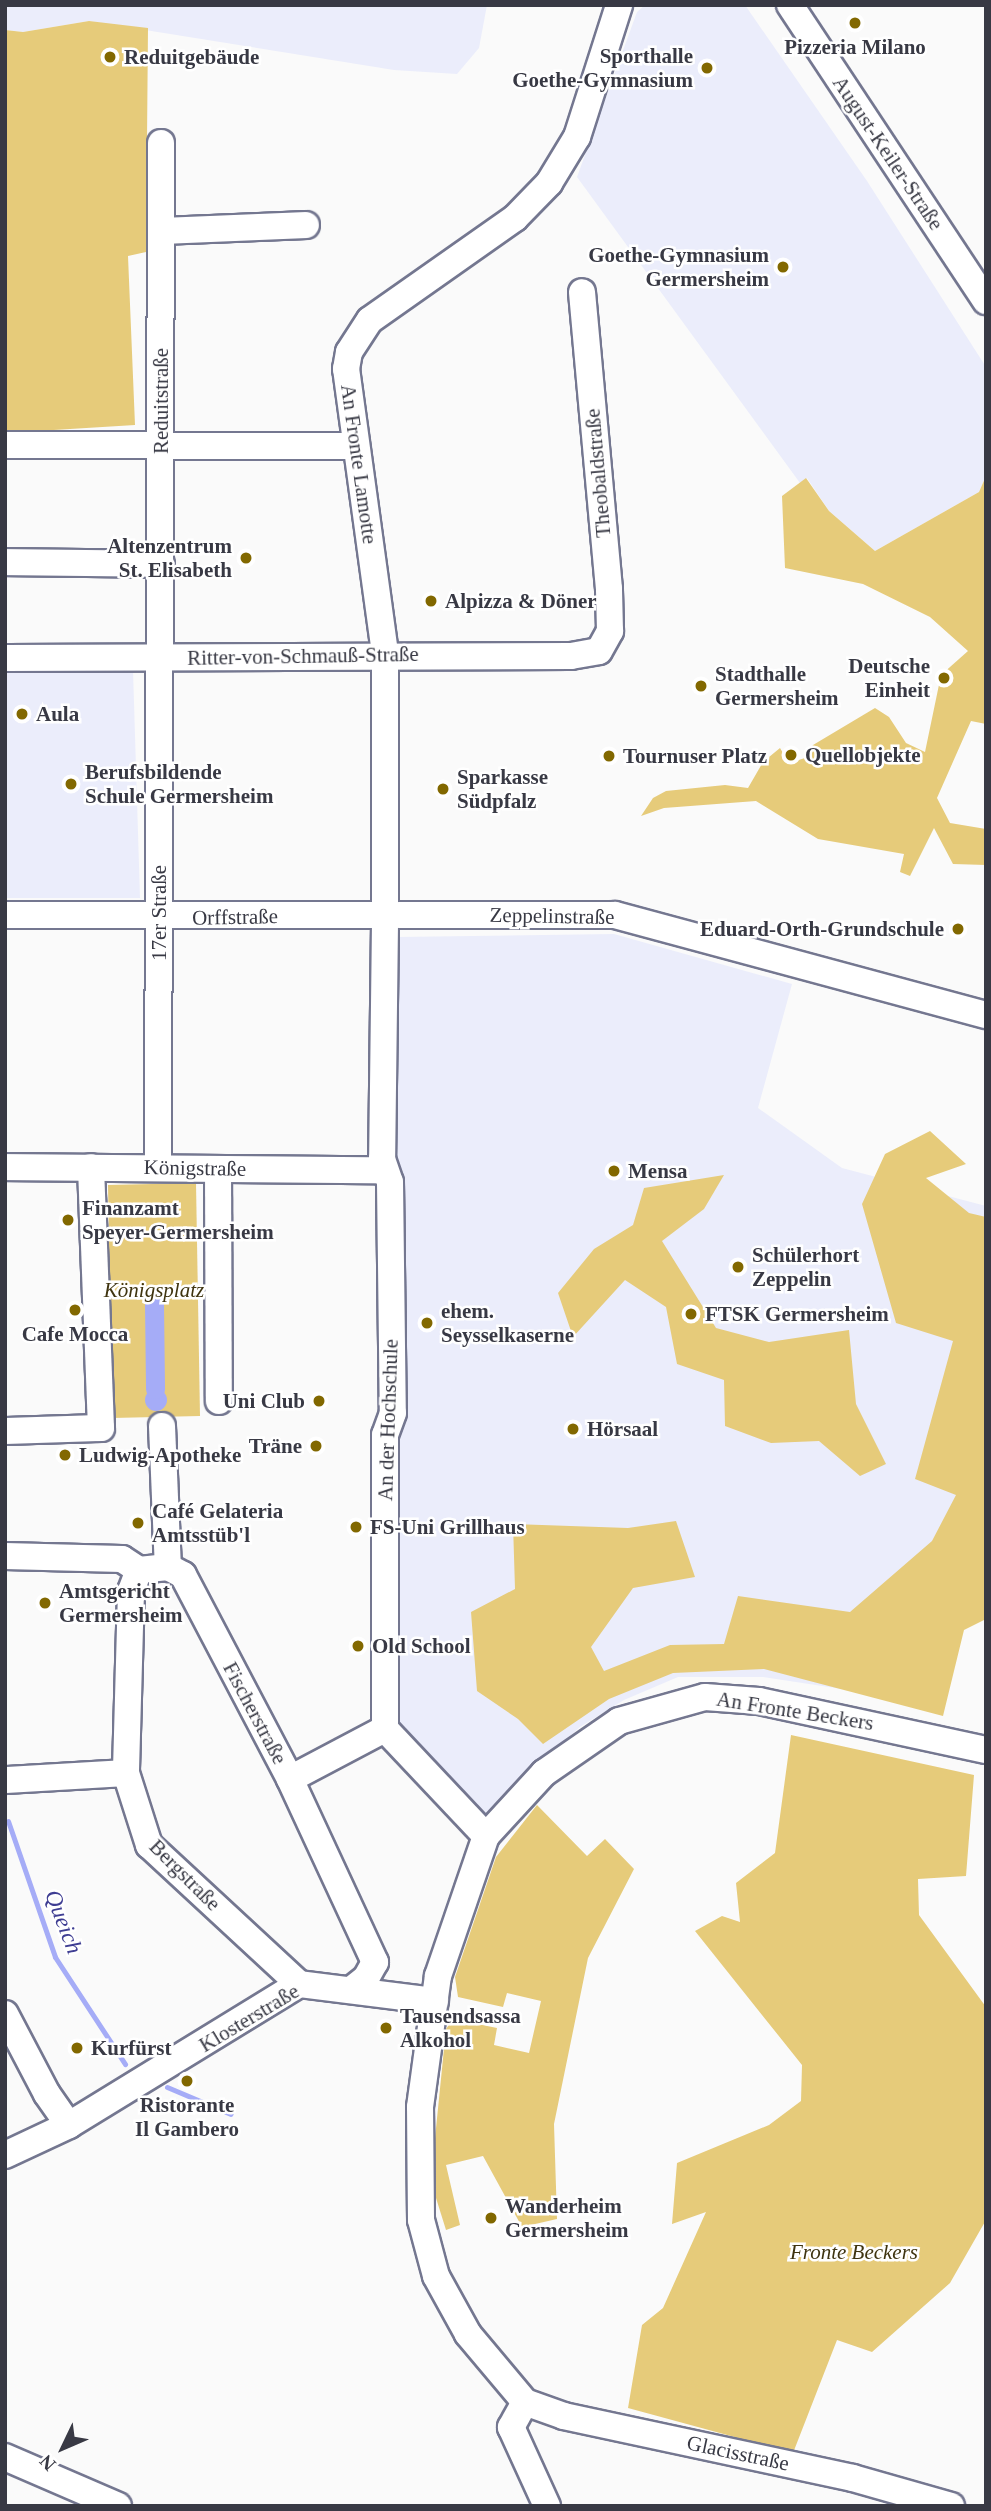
<!DOCTYPE html>
<meta charset="utf-8">
<style>
body{margin:0}
#map{position:relative;width:991px;height:2511px;overflow:hidden;background:#fafafa;font-family:"Times New Roman",serif}
div>[style]{position:absolute}
.built>*{inset:0;background:#ebedfb}
.green>*{inset:0;background:#e6cb7a}
.water>*{inset:0;background:#a5acf7}
.round{border-radius:50%}
.stream>*{height:5px;margin:-2.5px;padding:0 2.5px;transform-origin:2.5px;border-radius:2.5px;background:#a5acf7}
.canal>*{height:19px;margin:-9.5px;padding:0 9.5px;transform-origin:9.5px;border-radius:9.5px;background:#a5acf7}
.roads{filter:drop-shadow(2px 0 #747790) drop-shadow(-2px 0 #747790) drop-shadow(0 2px #747790) drop-shadow(0 -2px #747790)}
.minor>*{height:26px;margin:-13px;padding:0 13px;transform-origin:13px;border-radius:13px;background:#fff}
.dots>*{width:19px;height:19px;translate:-50% -50%;box-sizing:border-box;border:4px solid #fff;border-radius:50%}
span{translate:-50% -50%;white-space:nowrap;text-align:center;line-height:1.15;-webkit-text-stroke:5px #fff;paint-order:stroke}
.poi-label{font-size:21px;color:#383944;font-weight:700}
.right{translate:-100% -50%;text-align:right}
.left{translate:0 -50%;text-align:left}
.street-label{font-size:21px;color:#383944}
.park-label{font-size:21px;color:#3f3410;font-style:italic}
.water-label{font-size:23px;color:#3f3e93;font-style:italic}
.frame{position:absolute;inset:0;border:7px solid #383944;pointer-events:none}
.north{position:absolute;left:28px;top:2413px;width:70px;height:70px;-webkit-text-stroke:5px #fff;paint-order:stroke;rotate:226deg;font-size:19px;font-weight:700;line-height:28px;text-align:center;color:#383944}
.north::after{content:'';display:block;margin:auto;width:24px;height:32px;background:#383944;clip-path:polygon(50% 0,100% 100%,50% 72%,0 100%)}
</style>
<div id="map">
<div class="built">
<div style="clip-path:polygon(5px 5px,487px 5px,479px 48px,457px 74px,394px 70px,89px 21px,23px 32px,5px 30px)"></div>
<div style="clip-path:polygon(645px 5px,745px 5px,867px 181px,986px 367px,986px 476px,979px 492px,875px 551px,829px 511px,807px 478px,800px 483px,577px 177px,637px 12px)"></div>
<div style="clip-path:polygon(5px 669px,133px 670px,140px 898px,5px 898px)"></div>
<div style="clip-path:polygon(614px 934px,792px 984px,758px 1108px,842px 1168px,986px 1206px,986px 1566px,842px 1689px,763px 1677px,678px 1677px,624px 1700px,580px 1727px,478px 1820px,396px 1733px,397px 937px)"></div>
</div>
<div class="green">
<div style="clip-path:polygon(89px 21px,148px 28px,146px 252px,128px 256px,135px 425px,5px 433px,5px 30px,23px 32px)"></div>
<div style="clip-path:polygon(986px 476px,986px 724px,971px 721px,937px 798px,950px 823px,986px 829px,986px 865px,953px 864px,934px 828px,910px 876px,900px 872px,904px 854px,818px 839px,756px 801px,664px 808px,641px 816px,653px 798px,666px 791px,725px 785px,748px 788px,763px 762px,780px 748px,789px 763px,805px 758px,813px 745px,875px 708px,889px 717px,906px 743px,925px 752px,941px 675px,968px 651px,930px 617px,863px 584px,785px 568px,782px 496px,806px 478px,829px 511px,875px 551px,979px 492px)"></div>
<div style="clip-path:polygon(930px 1131px,966px 1164px,926px 1178px,969px 1213px,986px 1217px,986px 1619px,964px 1630px,943px 1716px,764px 1669px,673px 1673px,609px 1699px,543px 1744px,518px 1719px,477px 1691px,471px 1612px,515px 1589px,513px 1524px,628px 1528px,676px 1521px,695px 1577px,633px 1588px,591px 1647px,604px 1671px,670px 1645px,724px 1644px,738px 1596px,850px 1612px,932px 1541px,956px 1495px,915px 1479px,953px 1341px,896px 1323px,862px 1204px,885px 1154px)"></div>
<div style="clip-path:polygon(724px 1175px,704px 1209px,662px 1241px,716px 1328px,769px 1342px,849px 1330px,856px 1404px,886px 1464px,860px 1476px,819px 1441px,771px 1443px,725px 1426px,724px 1380px,677px 1364px,666px 1307px,625px 1280px,573px 1337px,558px 1293px,594px 1249px,633px 1225px,644px 1188px)"></div>
<div style="clip-path:polygon(196px 1183px,200px 1416px,112px 1418px,108px 1185px)"></div>
<div style="clip-path:polygon(791px 1735px,974px 1775px,966px 1876px,918px 1879px,919px 1915px,986px 2007px,986px 2220px,950px 2283px,872px 2352px,837px 2340px,793px 2453px,628px 2408px,642px 2325px,663px 2308px,706px 2212px,672px 2224px,677px 2163px,769px 2125px,801px 2101px,802px 2065px,695px 1931px,722px 1916px,740px 1922px,736px 1883px,775px 1853px)"></div>
<div style="clip-path:polygon(537px 1805px,587px 1856px,605px 1839px,634px 1869px,588px 1958px,554px 2124px,557px 2219px,522px 2227px,483px 2156px,446px 2165px,460px 2225px,446px 2230px,436px 2198px,433px 2158px,446px 2029px,453px 2019px,497px 2028px,494px 2045px,529px 2053px,541px 2001px,507px 1993px,503px 2007px,458px 1997px,455px 1977px,496px 1857px)"></div>
</div>
<div class="water">
<div class="round" style="left:145px;top:1389px;width:22px;height:22px"></div>
</div>
<div class="stream">
<div style="left:8px;top:1821px;width:144px;rotate:70.9deg"></div>
<div style="left:55px;top:1957px;width:128px;rotate:56.8deg"></div>
<div style="left:167px;top:2087px;width:69px;rotate:22.9deg"></div>
</div>
<div class="canal">
<div style="left:154px;top:1304px;width:85px;rotate:89.3deg"></div>
</div>
<div class="roads">
<div class="minor">
<div style="left:790px;top:5px;width:355px;rotate:56.5deg"></div>
<div style="left:163px;top:231px;width:143px;rotate:-2.4deg"></div>
<div style="left:5px;top:445px;width:351px;rotate:0.2deg"></div>
<div style="left:5px;top:562px;width:156px;rotate:0.7deg"></div>
<div style="left:5px;top:658px;width:566px;rotate:-0.2deg"></div>
<div style="left:571px;top:656px;width:28px;rotate:-10deg"></div>
<div style="left:599px;top:651px;width:23px;rotate:-61deg"></div>
<div style="left:610px;top:631px;width:42px;rotate:-91.4deg"></div>
<div style="left:609px;top:589px;width:298px;rotate:-95.2deg"></div>
<div style="left:385px;top:906px;width:253px;rotate:-90deg"></div>
<div style="left:385px;top:653px;width:287px;rotate:-97.8deg"></div>
<div style="left:346px;top:369px;width:17px;rotate:-80deg"></div>
<div style="left:349px;top:352px;width:38px;rotate:-57deg"></div>
<div style="left:370px;top:320px;width:177px;rotate:-35.1deg"></div>
<div style="left:515px;top:218px;width:49px;rotate:-45.8deg"></div>
<div style="left:549px;top:183px;width:54px;rotate:-58.7deg"></div>
<div style="left:577px;top:137px;width:139px;rotate:-72.3deg"></div>
<div style="left:5px;top:915px;width:375px"></div>
<div style="left:399px;top:915px;width:216px"></div>
<div style="left:615px;top:915px;width:384px;rotate:15.1deg"></div>
<div style="left:385px;top:923px;width:236px;rotate:90.7deg"></div>
<div style="left:382px;top:1159px;width:24px;rotate:71deg"></div>
<div style="left:390px;top:1182px;width:231px;rotate:89.3deg"></div>
<div style="left:393px;top:1413px;width:23px;rotate:110deg"></div>
<div style="left:385px;top:1435px;width:294px;rotate:90deg"></div>
<div style="left:385px;top:1729px;width:147px;rotate:46.7deg"></div>
<div style="left:5px;top:1167px;width:380px;rotate:0.5deg"></div>
<div style="left:158px;top:1167px;width:1024px;rotate:-89.83deg"></div>
<div style="left:218px;top:1169px;width:232px;rotate:89.8deg"></div>
<div style="left:162px;top:1426px;width:141px;rotate:87.6deg"></div>
<div style="left:5px;top:1431px;width:96px;rotate:-1.8deg"></div>
<div style="left:101px;top:1428px;width:261px;rotate:-92.2deg"></div>
<div style="left:5px;top:1556px;width:117px;rotate:1.5deg"></div>
<div style="left:122px;top:1559px;width:20px;rotate:33deg"></div>
<div style="left:139px;top:1570px;width:29px;rotate:-6deg"></div>
<div style="left:168px;top:1567px;width:17px;rotate:28deg"></div>
<div style="left:183px;top:1575px;width:230px;rotate:62.3deg"></div>
<div style="left:290px;top:1779px;width:202px;rotate:65.1deg"></div>
<div style="left:375px;top:1962px;width:18px;rotate:119deg"></div>
<div style="left:366px;top:1978px;width:19px;rotate:141deg"></div>
<div style="left:139px;top:1570px;width:22px;rotate:111deg"></div>
<div style="left:131px;top:1591px;width:182px;rotate:91.6deg"></div>
<div style="left:126px;top:1773px;width:76px;rotate:72.3deg"></div>
<div style="left:149px;top:1845px;width:205px;rotate:42.8deg"></div>
<div style="left:290px;top:1779px;width:107px;rotate:-27.8deg"></div>
<div style="left:5px;top:1780px;width:121px;rotate:-3.3deg"></div>
<div style="left:5px;top:2014px;width:90px;rotate:62.3deg"></div>
<div style="left:47px;top:2094px;width:38px;rotate:55deg"></div>
<div style="left:5px;top:2155px;width:71px;rotate:-25.1deg"></div>
<div style="left:69px;top:2125px;width:270px;rotate:-31.5deg"></div>
<div style="left:299px;top:1984px;width:137px;rotate:7.1deg"></div>
<div style="left:525px;top:2402px;width:29px;rotate:119deg"></div>
<div style="left:511px;top:2427px;width:87px;rotate:65.5deg"></div>
<div style="left:5px;top:2457px;width:123px;rotate:23.4deg"></div>
<div style="left:951px;top:2506px;width:102px;rotate:-164.1deg"></div>
<div style="left:853px;top:2478px;width:296px;rotate:-167.9deg"></div>
<div style="left:564px;top:2416px;width:41px;rotate:-160.3deg"></div>
<div style="left:525px;top:2402px;width:89px;rotate:-130deg"></div>
<div style="left:468px;top:2334px;width:66px;rotate:-118.9deg"></div>
<div style="left:436px;top:2276px;width:58px;rotate:-105deg"></div>
<div style="left:421px;top:2220px;width:113px;rotate:-90.5deg"></div>
<div style="left:420px;top:2107px;width:132px;rotate:-82.2deg"></div>
<div style="left:438px;top:1976px;width:148px;rotate:-71.1deg"></div>
<div style="left:486px;top:1836px;width:86px;rotate:-47.4deg"></div>
<div style="left:544px;top:1773px;width:91px;rotate:-34.7deg"></div>
<div style="left:619px;top:1721px;width:89px;rotate:-15.6deg"></div>
<div style="left:705px;top:1697px;width:54px;rotate:4.2deg"></div>
<div style="left:759px;top:1701px;width:232px;rotate:12.2deg"></div>
</div>
</div>
<div class="dots">
<div style="left:855px;top:23px;background:#826800"></div>
<div style="left:110px;top:57px;background:#826800"></div>
<div style="left:707px;top:68px;background:#826800"></div>
<div style="left:783px;top:267px;background:#826800"></div>
<div style="left:246px;top:558px;background:#826800"></div>
<div style="left:431px;top:601px;background:#826800"></div>
<div style="left:944px;top:678px;background:#826800"></div>
<div style="left:701px;top:686px;background:#826800"></div>
<div style="left:22px;top:714px;background:#826800"></div>
<div style="left:791px;top:755px;background:#826800"></div>
<div style="left:609px;top:756px;background:#826800"></div>
<div style="left:71px;top:784px;background:#826800"></div>
<div style="left:443px;top:789px;background:#826800"></div>
<div style="left:958px;top:929px;background:#826800"></div>
<div style="left:614px;top:1171px;background:#826800"></div>
<div style="left:68px;top:1220px;background:#826800"></div>
<div style="left:738px;top:1267px;background:#826800"></div>
<div style="left:75px;top:1310px;background:#826800"></div>
<div style="left:691px;top:1314px;background:#826800"></div>
<div style="left:427px;top:1323px;background:#826800"></div>
<div style="left:319px;top:1401px;background:#826800"></div>
<div style="left:573px;top:1429px;background:#826800"></div>
<div style="left:316px;top:1446px;background:#826800"></div>
<div style="left:65px;top:1455px;background:#826800"></div>
<div style="left:138px;top:1523px;background:#826800"></div>
<div style="left:356px;top:1527px;background:#826800"></div>
<div style="left:45px;top:1603px;background:#826800"></div>
<div style="left:358px;top:1646px;background:#826800"></div>
<div style="left:386px;top:2028px;background:#826800"></div>
<div style="left:77px;top:2048px;background:#826800"></div>
<div style="left:187px;top:2081px;background:#826800"></div>
<div style="left:491px;top:2218px;background:#826800"></div>
</div>
<div class="poi-label">
<span style="left:855px;top:47px">Pizzeria Milano</span>
<span class="right" style="left:693px;top:68px">Sporthalle<br>Goethe-Gymnasium</span>
<span class="left" style="left:124px;top:57px">Reduitgebäude</span>
<span class="right" style="left:769px;top:267px">Goethe-Gymnasium<br>Germersheim</span>
<span class="right" style="left:232px;top:558px">Altenzentrum<br>St. Elisabeth</span>
<span class="left" style="left:445px;top:601px">Alpizza &amp; Döner</span>
<span class="right" style="left:930px;top:678px">Deutsche<br>Einheit</span>
<span class="left" style="left:715px;top:686px">Stadthalle<br>Germersheim</span>
<span class="left" style="left:36px;top:714px">Aula</span>
<span class="left" style="left:805px;top:755px">Quellobjekte</span>
<span class="left" style="left:623px;top:756px">Tournuser Platz</span>
<span class="left" style="left:85px;top:784px">Berufsbildende<br>Schule Germersheim</span>
<span class="left" style="left:457px;top:789px">Sparkasse<br>Südpfalz</span>
<span class="right" style="left:944px;top:929px">Eduard-Orth-Grundschule</span>
<span class="left" style="left:628px;top:1171px">Mensa</span>
<span class="left" style="left:82px;top:1220px">Finanzamt<br>Speyer-Germersheim</span>
<span class="left" style="left:752px;top:1267px">Schülerhort<br>Zeppelin</span>
<span class="left" style="left:441px;top:1323px">ehem.<br>Seysselkaserne</span>
<span class="left" style="left:705px;top:1314px">FTSK Germersheim</span>
<span style="left:75px;top:1334px">Cafe Mocca</span>
<span class="right" style="left:305px;top:1401px">Uni Club</span>
<span class="left" style="left:587px;top:1429px">Hörsaal</span>
<span class="right" style="left:302px;top:1446px">Träne</span>
<span class="left" style="left:79px;top:1455px">Ludwig-Apotheke</span>
<span class="left" style="left:152px;top:1523px">Café Gelateria<br>Amtsstüb'l</span>
<span class="left" style="left:370px;top:1527px">FS-Uni Grillhaus</span>
<span class="left" style="left:59px;top:1603px">Amtsgericht<br>Germersheim</span>
<span class="left" style="left:372px;top:1646px">Old School</span>
<span class="left" style="left:400px;top:2028px">Tausendsassa<br>Alkohol</span>
<span class="left" style="left:91px;top:2048px">Kurfürst</span>
<span style="left:187px;top:2117px">Ristorante<br>Il Gambero</span>
<span class="left" style="left:505px;top:2218px">Wanderheim<br>Germersheim</span>
</div>
<div class="street-label">
<span style="left:888px;top:153px;rotate:56deg">August-Keiler-Straße</span>
<span style="left:161px;top:401px;rotate:-90deg">Reduitstraße</span>
<span style="left:359px;top:464px;rotate:82deg">An Fronte Lamotte</span>
<span style="left:598px;top:473px;rotate:-95deg">Theobaldstraße</span>
<span style="left:303px;top:656px;rotate:-1deg">Ritter-von-Schmauß-Straße</span>
<span style="left:159px;top:913px;rotate:-90deg">17er Straße</span>
<span style="left:552px;top:916px;rotate:1deg">Zeppelinstraße</span>
<span style="left:235px;top:917px;rotate:-1deg">Orffstraße</span>
<span style="left:195px;top:1168px;rotate:1deg">Königstraße</span>
<span style="left:388px;top:1420px;rotate:-88deg">An der Hochschule</span>
<span style="left:795px;top:1711px;rotate:9deg">An Fronte Beckers</span>
<span style="left:255px;top:1713px;rotate:62deg">Fischerstraße</span>
<span style="left:185px;top:1875px;rotate:45deg">Bergstraße</span>
<span style="left:249px;top:2018px;rotate:-31deg">Klosterstraße</span>
<span style="left:738px;top:2453px;rotate:12deg">Glacisstraße</span>
</div>
<div class="park-label">
<span style="left:154px;top:1290px">Königsplatz</span>
<span style="left:854px;top:2252px">Fronte Beckers</span>
</div>
<div class="water-label">
<span style="left:63px;top:1922px;rotate:69deg">Queich</span>
</div>
<div class="frame"></div>
<div class="north">N</div>
</div>
